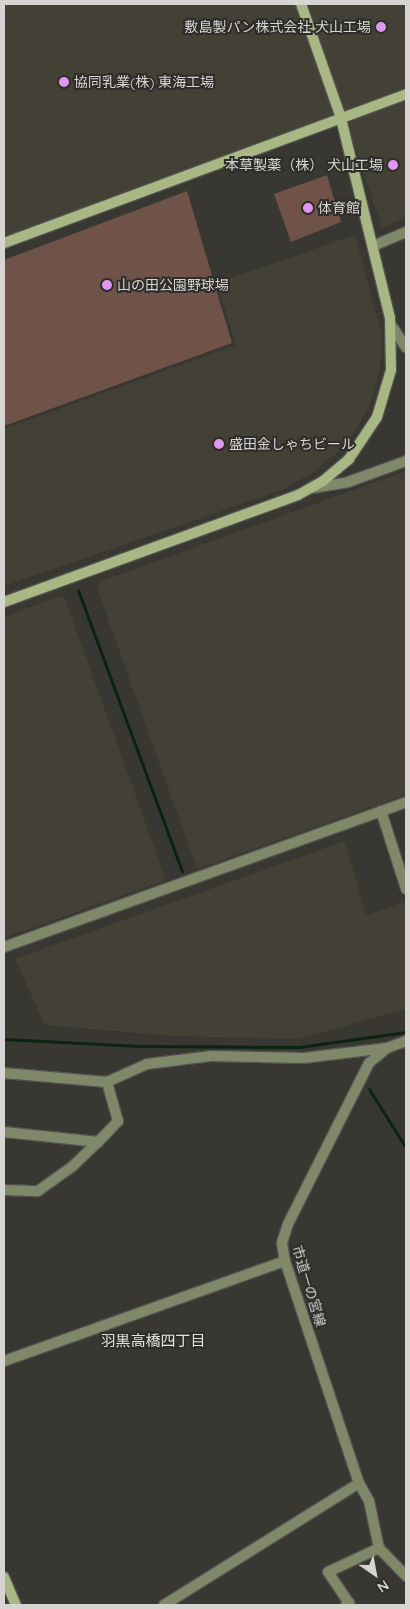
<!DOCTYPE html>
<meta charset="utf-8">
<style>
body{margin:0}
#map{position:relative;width:410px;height:1609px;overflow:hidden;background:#393732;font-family:Quicksand,"Noto Sans JP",sans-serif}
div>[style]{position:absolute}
.built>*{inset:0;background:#434035}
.green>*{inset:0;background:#705348}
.stream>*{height:3px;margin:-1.5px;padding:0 1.5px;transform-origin:1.5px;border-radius:1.5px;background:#0b2311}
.roads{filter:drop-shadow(1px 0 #55534f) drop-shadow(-1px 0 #55534f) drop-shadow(0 1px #55534f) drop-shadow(0 -1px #55534f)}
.street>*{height:10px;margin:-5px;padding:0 5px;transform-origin:5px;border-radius:5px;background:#7f896a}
.secondary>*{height:10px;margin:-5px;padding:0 5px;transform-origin:5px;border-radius:5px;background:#a8b784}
.dots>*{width:14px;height:14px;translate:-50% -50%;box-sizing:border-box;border:2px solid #2e2d29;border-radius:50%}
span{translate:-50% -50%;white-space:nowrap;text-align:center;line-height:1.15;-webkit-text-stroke:4px #2e2d29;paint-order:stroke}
.poi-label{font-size:14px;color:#d6d5d2}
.right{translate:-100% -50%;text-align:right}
.left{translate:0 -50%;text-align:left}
.street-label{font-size:14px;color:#d6d5d2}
.neighbourhood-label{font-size:15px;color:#e3e2db}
.frame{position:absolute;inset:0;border:5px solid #d6d5d2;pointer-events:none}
.north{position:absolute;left:350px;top:1549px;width:50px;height:50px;-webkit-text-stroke:4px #2e2d29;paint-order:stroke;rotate:147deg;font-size:14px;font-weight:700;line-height:20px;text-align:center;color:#d6d5d2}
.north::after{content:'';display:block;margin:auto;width:18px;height:22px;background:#d6d5d2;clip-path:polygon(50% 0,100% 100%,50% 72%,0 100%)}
</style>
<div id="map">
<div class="built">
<div style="clip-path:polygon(4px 4px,301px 4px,341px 118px,4px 243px)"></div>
<div style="clip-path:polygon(308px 4px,406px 4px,406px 217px,382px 228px)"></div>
<div style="clip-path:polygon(355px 235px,382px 335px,380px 369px,371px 402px,357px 429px,339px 451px,315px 471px,282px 490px,4px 586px,4px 429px,236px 345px,217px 283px)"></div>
<div style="clip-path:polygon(406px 471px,406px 795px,197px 869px,97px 588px,99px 582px)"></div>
<div style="clip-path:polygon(60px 596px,65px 599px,166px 880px,4px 938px,4px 617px)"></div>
<div style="clip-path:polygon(345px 841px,366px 916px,406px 901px,406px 1009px,298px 1039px,173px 1036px,45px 1025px,15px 959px)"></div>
</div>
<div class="green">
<div style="clip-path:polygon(327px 175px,341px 222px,291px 242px,274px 194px)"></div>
<div style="clip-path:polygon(187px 191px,232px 343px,4px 426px,4px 260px)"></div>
</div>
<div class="stream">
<div style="left:78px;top:590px;width:300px;rotate:69.7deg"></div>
<div style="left:4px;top:1039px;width:136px;rotate:2.9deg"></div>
<div style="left:140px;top:1046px;width:159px;rotate:0.4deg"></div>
<div style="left:299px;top:1047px;width:108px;rotate:-8deg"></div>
<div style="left:369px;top:1089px;width:70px;rotate:57.9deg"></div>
</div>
<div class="roads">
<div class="street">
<div style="left:373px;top:246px;width:36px;rotate:-23deg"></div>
<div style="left:391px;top:325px;width:27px;rotate:56deg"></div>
<div style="left:312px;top:488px;width:36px;rotate:-9deg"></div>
<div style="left:348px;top:482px;width:62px;rotate:-19.9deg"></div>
<div style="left:381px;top:811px;width:82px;rotate:72.2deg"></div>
<div style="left:4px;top:947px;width:427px;rotate:-19.8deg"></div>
<div style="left:406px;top:1041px;width:20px;rotate:160deg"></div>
<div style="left:387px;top:1048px;width:23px;rotate:140deg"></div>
<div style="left:369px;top:1063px;width:180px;rotate:116.7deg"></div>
<div style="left:288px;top:1224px;width:20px;rotate:108deg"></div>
<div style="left:282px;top:1243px;width:18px;rotate:81deg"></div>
<div style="left:285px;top:1261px;width:234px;rotate:71.6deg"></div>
<div style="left:359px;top:1483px;width:21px;rotate:61deg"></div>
<div style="left:369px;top:1501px;width:48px;rotate:78deg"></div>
<div style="left:379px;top:1548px;width:39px;rotate:46deg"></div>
<div style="left:4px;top:1073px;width:103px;rotate:5deg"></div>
<div style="left:107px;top:1082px;width:44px;rotate:-24.2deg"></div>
<div style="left:147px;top:1064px;width:64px;rotate:-7.1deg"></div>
<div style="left:211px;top:1056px;width:93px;rotate:1.2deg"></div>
<div style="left:304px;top:1058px;width:84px;rotate:-6.9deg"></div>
<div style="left:4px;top:1132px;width:95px;rotate:6.1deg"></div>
<div style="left:4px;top:1190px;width:34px;rotate:2deg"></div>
<div style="left:38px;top:1191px;width:43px;rotate:-35.5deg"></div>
<div style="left:73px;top:1166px;width:35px;rotate:-44deg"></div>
<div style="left:98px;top:1142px;width:29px;rotate:-46deg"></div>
<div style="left:118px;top:1121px;width:41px;rotate:-105.8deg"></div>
<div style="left:4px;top:1361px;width:298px;rotate:-19.6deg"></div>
<div style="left:164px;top:1605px;width:230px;rotate:-32deg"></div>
<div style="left:346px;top:1605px;width:4px;rotate:-34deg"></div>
<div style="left:349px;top:1603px;width:37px;rotate:-124deg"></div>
<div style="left:328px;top:1572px;width:56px;rotate:-25.2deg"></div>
</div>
<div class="secondary">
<div style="left:4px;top:243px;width:429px;rotate:-20.3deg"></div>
<div style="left:4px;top:602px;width:313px;rotate:-20deg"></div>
<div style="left:298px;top:495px;width:29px;rotate:-29deg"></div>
<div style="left:323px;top:481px;width:34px;rotate:-40deg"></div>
<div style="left:349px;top:459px;width:50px;rotate:-56.3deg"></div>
<div style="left:377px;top:417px;width:49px;rotate:-73.4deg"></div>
<div style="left:391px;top:370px;width:52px;rotate:-91.1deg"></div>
<div style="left:390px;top:318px;width:206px;rotate:-103.8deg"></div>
<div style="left:341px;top:118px;width:121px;rotate:-109.3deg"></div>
<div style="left:4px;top:1577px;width:30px;rotate:67deg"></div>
</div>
</div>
<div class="dots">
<div style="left:381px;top:27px;background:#de98f2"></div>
<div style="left:64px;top:82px;background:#de98f2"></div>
<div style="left:393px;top:165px;background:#de98f2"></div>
<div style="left:308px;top:208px;background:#de98f2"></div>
<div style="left:107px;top:285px;background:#de98f2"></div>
<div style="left:219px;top:444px;background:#de98f2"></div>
</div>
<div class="poi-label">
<span class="right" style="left:371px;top:27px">敷島製パン株式会社 犬山工場</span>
<span class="left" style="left:74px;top:82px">協同乳業(株) 東海工場</span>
<span class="right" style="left:383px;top:165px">本草製薬（株） 犬山工場</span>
<span class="left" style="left:318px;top:208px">体育館</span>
<span class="left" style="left:117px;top:285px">山の田公園野球場</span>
<span class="left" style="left:229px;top:444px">盛田金しゃちビール</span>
</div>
<div class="street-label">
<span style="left:309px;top:1286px;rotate:73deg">市道一の宮線</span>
</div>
<div class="neighbourhood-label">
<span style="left:153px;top:1341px">羽黒高橋四丁目</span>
</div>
<div class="frame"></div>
<div class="north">N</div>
</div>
